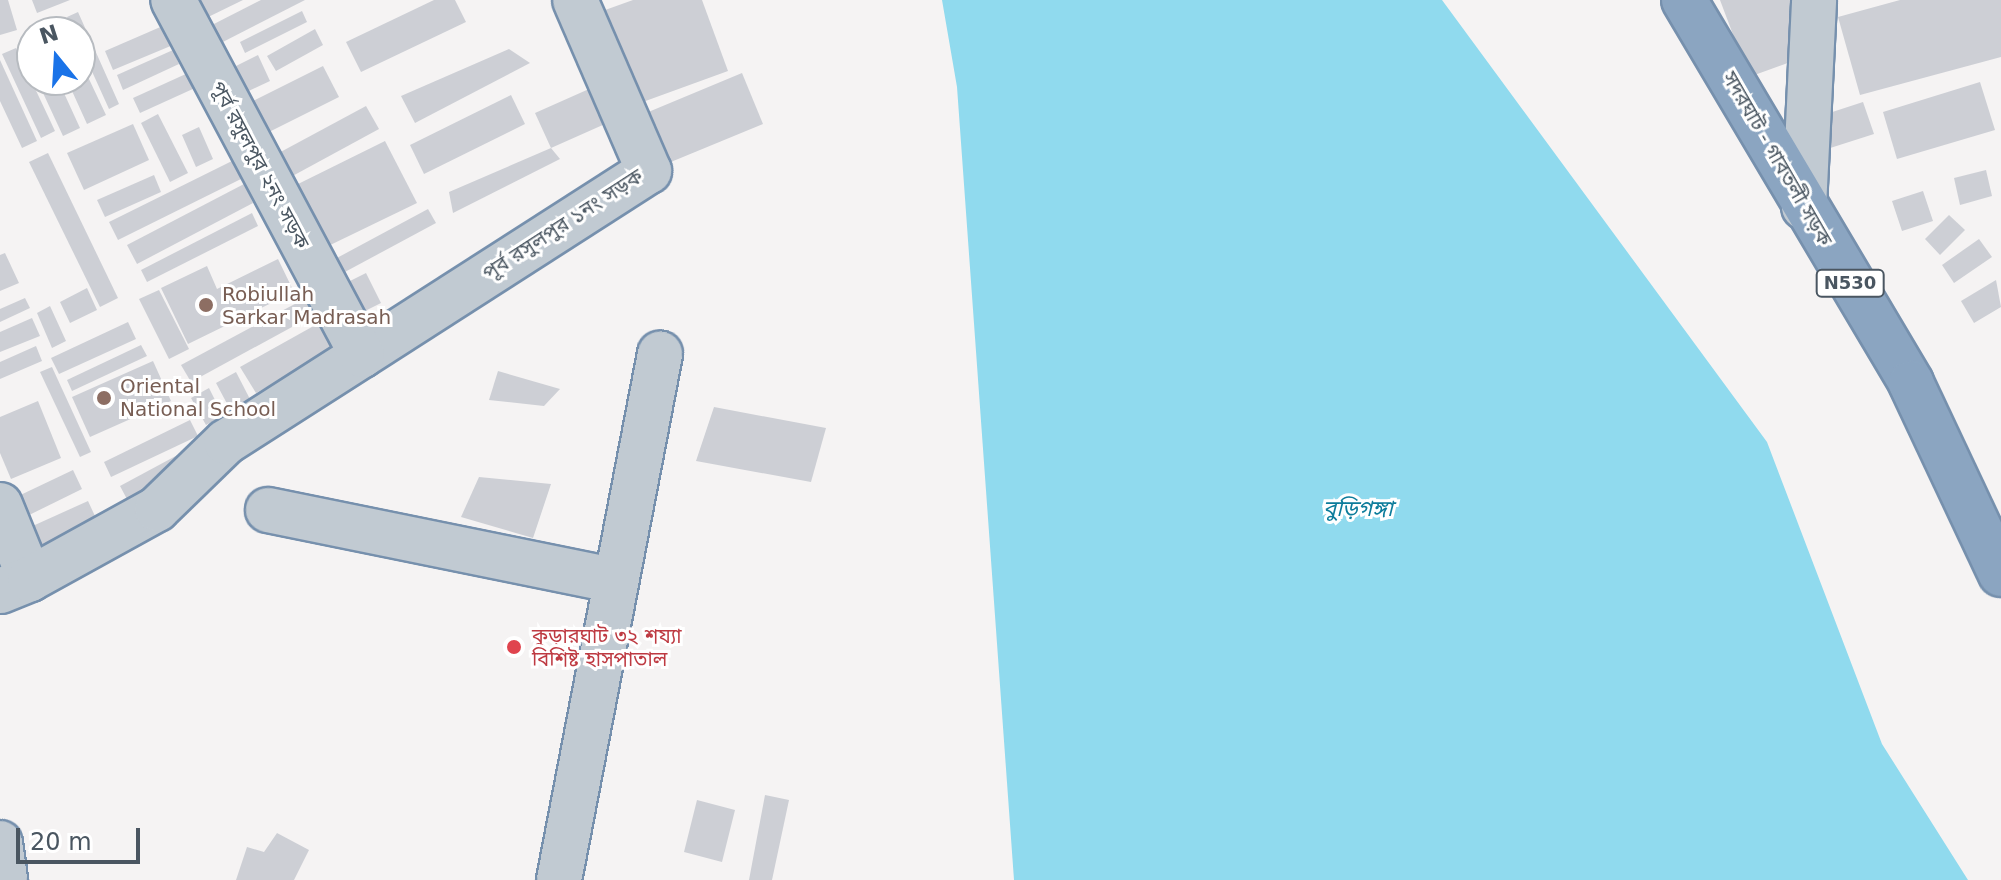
<!DOCTYPE html>
<meta charset="utf-8">
<style>
body{margin:0}
#map{position:relative;width:2001px;height:880px;overflow:hidden;background:#f5f3f3;font-family:"DejaVu Sans","Noto Sans Bengali",sans-serif}
div>[style]{position:absolute}
.water>*{inset:0;background:#90daee}
.building>*{inset:0;background:#cdcfd5}
.roads{filter:drop-shadow(2px 0 #7690ad) drop-shadow(-2px 0 #7690ad) drop-shadow(0 2px #7690ad) drop-shadow(0 -2px #7690ad)}
.minor>*{height:44px;margin:-22px;padding:0 22px;transform-origin:22px;border-radius:22px;background:#c1cad2}
.highway>*{height:44px;margin:-22px;padding:0 22px;transform-origin:22px;border-radius:22px;background:#8ba5c1}
.dots>*{width:22px;height:22px;translate:-50% -50%;box-sizing:border-box;border:4px solid #fff;border-radius:50%}
span{translate:-50% -50%;white-space:nowrap;text-align:center;line-height:1.15;-webkit-text-stroke:6px #fff;paint-order:stroke}
.shield-label span{padding:2px 6px;background:#fff;border:2px solid;border-radius:6px;-webkit-text-stroke-width:0}
.shield-label{font-size:18px;color:#4a5661;font-weight:700}
.street-label{font-size:20px;color:#4a5661}
.education-label{font-size:20px;color:#785e54}
.left{translate:0 -50%;text-align:left}
.health-label{font-size:20px;color:#be3a42}
.water-label{font-size:22px;color:#0c7c9b;font-style:italic}
.north{position:absolute;left:16px;top:16px;width:80px;height:80px;box-sizing:border-box;background:#fff;border:2px solid #b7bbc0;border-radius:50%;rotate:342deg;font-size:22px;font-weight:700;line-height:32px;text-align:center;color:#4a5661}
.north::after{content:'';display:block;margin:auto;width:28px;height:36px;background:#1a73e8;clip-path:polygon(50% 0,100% 100%,50% 72%,0 100%)}
.scale{position:absolute;left:16px;top:828px;width:124px;height:36px;box-sizing:border-box;border:4px solid #4a5661;border-top:0;padding-left:10px;font-size:24px;line-height:28px;white-space:nowrap;color:#4a5661;-webkit-text-stroke:6px #fff;paint-order:stroke}
</style>
<div id="map">
<div class="water">
<div style="clip-path:polygon(942px 0,1442px 0,1767px 442px,1882px 744px,1968px 880px,1014px 880px,957px 87px)"></div>
</div>
<div class="building">
<div style="clip-path:polygon(0 0,8px 0,17px 30px,0 35px)"></div>
<div style="clip-path:polygon(32px 0,70px 0,37px 13px)"></div>
<div style="clip-path:polygon(201px 0,243px 0,202px 20px,194px 3px)"></div>
<div style="clip-path:polygon(261px 0,305px 0,217px 45px,208px 27px)"></div>
<div style="clip-path:polygon(434px 0,455px 0,466px 22px,361px 72px,346px 42px)"></div>
<div style="clip-path:polygon(633px 0,702px 0,728px 71px,629px 107px,594px 14px)"></div>
<div style="clip-path:polygon(1720px 0,1790px 0,1810px 55px,1749px 77px)"></div>
<div style="clip-path:polygon(1900px 0,2001px 0,2001px 57px,1860px 95px,1838px 17px)"></div>
<div style="clip-path:polygon(302px 11px,307px 22px,245px 53px,240px 42px)"></div>
<div style="clip-path:polygon(78px 12px,119px 104px,109px 109px,80px 45px,80px 32px,74px 32px,67px 17px)"></div>
<div style="clip-path:polygon(62px 22px,67px 32px,45px 32px,44px 30px)"></div>
<div style="clip-path:polygon(165px 25px,173px 45px,113px 70px,105px 51px)"></div>
<div style="clip-path:polygon(315px 29px,323px 45px,276px 71px,267px 56px)"></div>
<div style="clip-path:polygon(32px 36px,32px 68px,20px 42px)"></div>
<div style="clip-path:polygon(16px 48px,55px 131px,41px 138px,2px 54px)"></div>
<div style="clip-path:polygon(509px 49px,530px 63px,415px 123px,401px 96px)"></div>
<div style="clip-path:polygon(173px 50px,179px 64px,123px 90px,117px 75px)"></div>
<div style="clip-path:polygon(258px 55px,270px 81px,240px 95px,228px 70px)"></div>
<div style="clip-path:polygon(0 60px,37px 141px,22px 148px,0 101px)"></div>
<div style="clip-path:polygon(80px 60px,106px 115px,87px 124px,67px 80px,80px 80px)"></div>
<div style="clip-path:polygon(323px 66px,339px 97px,267px 133px,251px 102px)"></div>
<div style="clip-path:polygon(188px 73px,195px 88px,140px 113px,133px 98px)"></div>
<div style="clip-path:polygon(742px 73px,763px 124px,666px 164px,646px 113px)"></div>
<div style="clip-path:polygon(37px 80px,58px 80px,80px 128px,63px 136px)"></div>
<div style="clip-path:polygon(1980px 82px,1995px 130px,1897px 159px,1883px 112px)"></div>
<div style="clip-path:polygon(598px 85px,614px 120px,551px 148px,535px 113px)"></div>
<div style="clip-path:polygon(511px 95px,525px 124px,424px 174px,410px 145px)"></div>
<div style="clip-path:polygon(1863px 102px,1874px 134px,1824px 150px,1814px 118px)"></div>
<div style="clip-path:polygon(366px 106px,379px 129px,287px 179px,275px 155px)"></div>
<div style="clip-path:polygon(158px 114px,188px 173px,170px 182px,141px 123px)"></div>
<div style="clip-path:polygon(133px 124px,149px 160px,84px 190px,67px 153px)"></div>
<div style="clip-path:polygon(199px 127px,213px 159px,196px 167px,182px 135px)"></div>
<div style="clip-path:polygon(385px 141px,417px 203px,322px 249px,292px 187px)"></div>
<div style="clip-path:polygon(551px 148px,560px 159px,453px 213px,449px 192px)"></div>
<div style="clip-path:polygon(48px 153px,118px 298px,100px 307px,29px 162px)"></div>
<div style="clip-path:polygon(234px 160px,243px 178px,118px 240px,109px 222px)"></div>
<div style="clip-path:polygon(1986px 170px,1992px 196px,1960px 205px,1954px 178px)"></div>
<div style="clip-path:polygon(154px 175px,161px 192px,105px 217px,97px 200px)"></div>
<div style="clip-path:polygon(244px 184px,253px 203px,137px 264px,127px 245px)"></div>
<div style="clip-path:polygon(1923px 191px,1933px 221px,1902px 231px,1892px 201px)"></div>
<div style="clip-path:polygon(428px 209px,436px 223px,343px 273px,335px 259px)"></div>
<div style="clip-path:polygon(252px 213px,258px 226px,147px 282px,141px 270px)"></div>
<div style="clip-path:polygon(1949px 215px,1965px 230px,1940px 255px,1925px 239px)"></div>
<div style="clip-path:polygon(1979px 239px,1992px 257px,1954px 283px,1942px 265px)"></div>
<div style="clip-path:polygon(5px 253px,19px 283px,0 291px,0 255px)"></div>
<div style="clip-path:polygon(278px 259px,294px 292px,188px 344px,161px 288px,207px 266px,217px 289px)"></div>
<div style="clip-path:polygon(366px 273px,381px 303px,357px 315px,342px 285px)"></div>
<div style="clip-path:polygon(1996px 280px,2001px 307px,1974px 323px,1961px 301px)"></div>
<div style="clip-path:polygon(87px 288px,97px 310px,70px 323px,60px 302px)"></div>
<div style="clip-path:polygon(159px 290px,189px 349px,169px 359px,139px 299px)"></div>
<div style="clip-path:polygon(25px 298px,30px 308px,0 322px,0 309px)"></div>
<div style="clip-path:polygon(306px 298px,314px 315px,191px 382px,181px 365px)"></div>
<div style="clip-path:polygon(50px 306px,66px 341px,52px 348px,37px 313px)"></div>
<div style="clip-path:polygon(32px 318px,40px 336px,0 352px,0 332px)"></div>
<div style="clip-path:polygon(128px 322px,136px 339px,59px 374px,51px 358px)"></div>
<div style="clip-path:polygon(319px 323px,334px 350px,256px 393px,240px 367px)"></div>
<div style="clip-path:polygon(141px 345px,147px 356px,72px 391px,67px 380px)"></div>
<div style="clip-path:polygon(36px 346px,42px 361px,0 379px,0 362px)"></div>
<div style="clip-path:polygon(153px 361px,171px 401px,90px 437px,72px 397px)"></div>
<div style="clip-path:polygon(52px 367px,91px 452px,80px 457px,40px 372px)"></div>
<div style="clip-path:polygon(498px 371px,560px 389px,544px 406px,489px 400px)"></div>
<div style="clip-path:polygon(236px 372px,252px 403px,232px 413px,216px 383px)"></div>
<div style="clip-path:polygon(209px 388px,223px 416px,206px 425px,191px 398px)"></div>
<div style="clip-path:polygon(38px 401px,61px 458px,11px 479px,0 453px,0 417px)"></div>
<div style="clip-path:polygon(714px 407px,826px 428px,811px 482px,696px 461px)"></div>
<div style="clip-path:polygon(190px 420px,198px 436px,111px 477px,104px 462px)"></div>
<div style="clip-path:polygon(198px 444px,205px 459px,128px 501px,120px 486px)"></div>
<div style="clip-path:polygon(73px 470px,82px 489px,21px 519px,12px 499px)"></div>
<div style="clip-path:polygon(479px 477px,551px 484px,533px 538px,461px 517px)"></div>
<div style="clip-path:polygon(88px 501px,101px 529px,39px 557px,26px 529px)"></div>
<div style="clip-path:polygon(765px 795px,789px 800px,772px 880px,749px 880px)"></div>
<div style="clip-path:polygon(697px 800px,735px 810px,722px 862px,684px 852px)"></div>
<div style="clip-path:polygon(277px 833px,309px 850px,294px 880px,236px 880px,247px 847px,264px 852px)"></div>
</div>
<div class="roads">
<div class="minor">
<div style="left:1804px;top:207px;width:207px;rotate:-87.2deg"></div>
<div style="left:362px;top:355px;width:341px;rotate:-32.7deg"></div>
<div style="left:649px;top:171px;width:186px;rotate:-113.4deg"></div>
<div style="left:0;top:505px;width:80px;rotate:67.9deg"></div>
<div style="left:30px;top:579px;width:32px;rotate:158deg"></div>
<div style="left:268px;top:510px;width:355px;rotate:11.5deg"></div>
<div style="left:30px;top:579px;width:145px;rotate:-28.9deg"></div>
<div style="left:157px;top:509px;width:96px;rotate:-44.2deg"></div>
<div style="left:226px;top:442px;width:161px;rotate:-32.6deg"></div>
<div style="left:362px;top:355px;width:402px;rotate:-118deg"></div>
<div style="left:0;top:843px;width:37px;rotate:82deg"></div>
<div style="left:559px;top:880px;width:536px;rotate:-79.13deg"></div>
</div>
<div class="highway">
<div style="left:1684px;top:0;width:445px;rotate:59.3deg"></div>
<div style="left:1911px;top:383px;width:211px;rotate:64.8deg"></div>
</div>
</div>
<div class="dots">
<div style="left:206px;top:305px;background:#8d6e63"></div>
<div style="left:104px;top:398px;background:#8d6e63"></div>
<div style="left:514px;top:647px;background:#e0444e"></div>
</div>
<div class="shield-label">
<span style="left:1850px;top:283px">N530</span>
</div>
<div class="street-label">
<span style="left:1777px;top:159px;rotate:60deg">সদরঘাট - গাবতলী সড়ক</span>
<span style="left:260px;top:165px;rotate:62deg">পূর্ব রসুলপুর ২নং সড়ক</span>
<span style="left:563px;top:225px;rotate:-33deg">পূর্ব রসুলপুর ১নং সড়ক</span>
</div>
<div class="education-label">
<span class="left" style="left:222px;top:306px">Robiullah<br>Sarkar Madrasah</span>
<span class="left" style="left:120px;top:398px">Oriental<br>National School</span>
</div>
<div class="health-label">
<span class="left" style="left:532px;top:648px">কুড়ারঘাট ৩২ শয্যা<br>বিশিষ্ট হাসপাতাল</span>
</div>
<div class="water-label">
<span style="left:1358px;top:509px">বুড়িগঙ্গা</span>
</div>
<div class="north">N</div>
<div class="scale">20 m</div>
</div>
